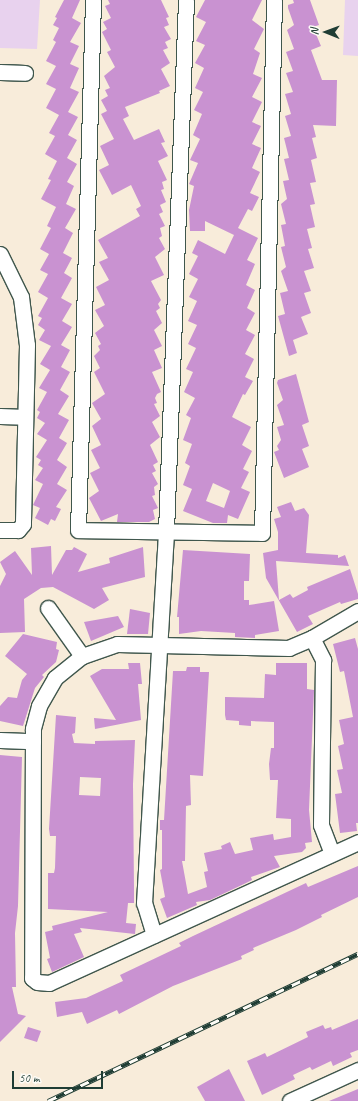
<!DOCTYPE html>
<style>
body{margin:0}
#map{position:relative;width:358px;height:1101px;overflow:hidden;background:#f8ecda;font-family:Caveat,sans-serif}
div>[style]{position:absolute}
.built>*{inset:0;background:#e8d2ee}
.building>*{inset:0;background:#c992d1}
.roads{filter:drop-shadow(1px 0 #40574d) drop-shadow(-1px 0 #40574d) drop-shadow(0 1px #40574d) drop-shadow(0 -1px #40574d)}
.minor>*{height:15px;margin:-7.5px;padding:0 7.5px;transform-origin:7.5px;border-radius:7.5px;background:#fff}
.rail>*{height:4.5px;margin-top:-2.25px;transform-origin:0;background:repeating-linear-gradient(90deg,#fdfcf7 0 9px,#1f3d34 0 18px);box-sizing:border-box;border-block:1px solid #1f3d34}
span{translate:-50% -50%;white-space:nowrap;text-align:center;line-height:1.15;-webkit-text-stroke:3.5px #fdfcf7;paint-order:stroke}
.north{position:absolute;left:306px;top:12px;width:40px;height:40px;-webkit-text-stroke:3px #fdfcf7;paint-order:stroke;rotate:271deg;font-size:11px;font-weight:700;line-height:16px;text-align:center;color:#1f3d34}
.north::after{content:'';display:block;margin:auto;width:14px;height:18px;background:#1f3d34;clip-path:polygon(50% 0,100% 100%,50% 72%,0 100%)}
.scale{position:absolute;left:12px;top:1071px;width:91px;height:18px;box-sizing:border-box;border:2px solid #1f3d34;border-top:0;padding-left:5px;font-size:12px;line-height:14px;white-space:nowrap;color:#1f3d34;-webkit-text-stroke:3px #fdfcf7;paint-order:stroke}
</style>
<div id="map">
<div class="built">
<div style="clip-path:polygon(0 0,40px 0,37px 49px,0 48px)"></div>
<div style="clip-path:polygon(345px 0,358px 0,358px 56px,343px 55px)"></div>
</div>
<div class="building">
<div style="clip-path:polygon(64px 0,80px 0,72px 18px,81px 23px,70px 42px,79px 46px,70px 64px,79px 68px,70px 88px,79px 92px,68px 112px,78px 117px,68px 135px,77px 140px,67px 158px,77px 164px,67px 182px,74px 186px,66px 204px,76px 209px,65px 228px,73px 233px,63px 253px,72px 258px,64px 273px,72px 278px,61px 298px,72px 304px,62px 321px,72px 327px,61px 345px,70px 350px,61px 367px,70px 372px,60px 390px,69px 396px,58px 414px,69px 420px,59px 438px,67px 443px,57px 460px,67px 467px,57px 484px,67px 490px,56px 507px,61px 509px,55px 521px,51px 519px,48px 525px,35px 518px,40px 508px,33px 505px,43px 484px,35px 480px,43px 468px,38px 465px,41px 460px,36px 457px,47px 440px,37px 434px,45px 423px,37px 418px,40px 412px,37px 410px,47px 392px,39px 388px,50px 370px,40px 364px,51px 346px,39px 340px,45px 330px,38px 325px,42px 318px,38px 316px,48px 298px,38px 292px,48px 274px,40px 270px,49px 254px,40px 249px,51px 228px,47px 226px,56px 207px,41px 199px,51px 180px,48px 179px,57px 161px,45px 154px,55px 136px,49px 133px,59px 115px,46px 108px,56px 89px,46px 84px,56px 66px,46px 61px,56px 42px,53px 40px,59px 28px,53px 25px,57px 18px,55px 17px)"></div>
<div style="clip-path:polygon(108px 0,161px 0,169px 17px,166px 18px,169px 25px,164px 27px,171px 39px,165px 42px,168px 48px,163px 50px,170px 63px,161px 69px,170px 86px,159px 91px,160px 93px,125px 107px,129px 116px,123px 119px,134px 140px,159px 129px,165px 142px,161px 143px,168px 156px,158px 161px,167px 180px,162px 182px,164px 189px,161px 190px,166px 202px,160px 205px,163px 212px,159px 214px,165px 226px,160px 228px,162px 236px,159px 238px,165px 249px,155px 257px,164px 275px,151px 281px,161px 300px,158px 304px,160px 308px,156px 311px,162px 323px,154px 330px,162px 346px,154px 350px,162px 368px,152px 372px,161px 392px,157px 394px,155px 398px,157px 403px,154px 404px,160px 416px,152px 422px,160px 437px,150px 445px,158px 462px,153px 465px,156px 471px,152px 473px,158px 484px,154px 487px,155px 495px,152px 496px,158px 508px,153px 510px,155px 519px,149px 522px,117px 522px,118px 514px,101px 521px,89px 498px,99px 491px,90px 473px,100px 468px,91px 450px,101px 445px,92px 426px,101px 419px,92px 403px,105px 394px,94px 372px,100px 368px,94px 356px,100px 350px,98px 346px,101px 344px,95px 333px,104px 326px,95px 310px,105px 305px,96px 287px,109px 280px,99px 262px,108px 258px,98px 240px,140px 216px,136px 209px,141px 206px,131px 185px,112px 195px,99px 170px,109px 165px,100px 146px,114px 139px,101px 114px,107px 111px,101px 100px,108px 96px,105px 90px,110px 88px,104px 76px,115px 67px,107px 52px,111px 50px,102px 32px,107px 29px,103px 22px,111px 18px,105px 6px,110px 4px)"></div>
<div style="clip-path:polygon(evenodd,205px 0,262px 0,252px 20px,264px 29px,254px 49px,260px 53px,253px 74px,262px 78px,252px 97px,262px 102px,252px 122px,261px 126px,252px 144px,261px 148px,252px 168px,260px 172px,250px 193px,259px 197px,252px 211px,248px 209px,238px 228px,258px 238px,247px 260px,255px 264px,246px 285px,255px 290px,247px 308px,255px 313px,246px 330px,255px 335px,245px 354px,254px 359px,245px 377px,253px 381px,245px 395px,243px 394px,232px 417px,251px 427px,242px 445px,252px 451px,243px 469px,249px 472px,241px 488px,250px 492px,238px 519px,228px 515px,227px 523px,213px 523px,183px 511px,192px 489px,183px 485px,190px 466px,185px 463px,192px 444px,183px 440px,191px 418px,186px 415px,195px 398px,184px 392px,193px 372px,186px 369px,196px 348px,188px 344px,197px 325px,188px 321px,197px 301px,189px 297px,198px 279px,189px 274px,198px 256px,192px 253px,198px 240px,225px 254px,234px 235px,205px 221px,205px 231px,190px 231px,189px 210px,194px 186px,189px 184px,198px 163px,190px 160px,200px 139px,193px 135px,202px 114px,194px 110px,203px 92px,195px 88px,204px 68px,195px 63px,205px 45px,196px 41px,206px 22px,196px 17px,205px 0,213px 483px,230px 491px,224px 508px,206px 501px,213px 483px)"></div>
<div style="clip-path:polygon(293px 0,310px 0,319px 25px,313px 27px,321px 46px,311px 50px,322px 80px,337px 80px,336px 126px,313px 125px,316px 137px,312px 138px,317px 158px,311px 160px,316px 182px,310px 183px,315px 204px,310px 205px,315px 227px,307px 229px,312px 248px,308px 249px,314px 268px,304px 271px,311px 291px,304px 293px,311px 313px,301px 317px,308px 334px,293px 340px,297px 353px,289px 356px,278px 316px,285px 314px,280px 293px,288px 291px,281px 271px,286px 267px,281px 247px,285px 246px,281px 225px,286px 224px,281px 204px,287px 199px,283px 181px,289px 180px,284px 159px,289px 158px,284px 138px,291px 136px,285px 116px,291px 114px,285px 94px,293px 92px,286px 73px,293px 71px,286px 52px,294px 49px,287px 30px,294px 25px,288px 8px,288px 5px,294px 3px)"></div>
<div style="clip-path:polygon(296px 374px,309px 422px,302px 425px,309px 446px,302px 449px,309px 467px,284px 478px,274px 452px,279px 450px,277px 446px,281px 440px,277px 427px,284px 425px,277px 405px,283px 400px,277px 383px,278px 380px)"></div>
<div style="clip-path:polygon(291px 502px,295px 511px,304px 508px,309px 515px,306px 553px,338px 555px,338px 558px,345px 555px,349px 566px,276px 561px,279px 600px,290px 594px,293px 598px,308px 590px,307px 587px,350px 569px,358px 594px,358px 599px,341px 604px,340px 602px,308px 616px,313px 624px,297px 632px,266px 578px,263px 553px,278px 550px,278px 532px,274px 519px,281px 517px,277px 507px)"></div>
<div style="clip-path:polygon(51px 546px,52px 575px,66px 550px,72px 550px,74px 547px,87px 554px,78px 572px,110px 563px,109px 558px,143px 547px,145px 577px,102px 588px,109px 600px,94px 609px,53px 587px,41px 588px,24px 599px,25px 632px,0 633px,0 586px,6px 574px,0 562px,15px 551px,32px 575px,31px 548px)"></div>
<div style="clip-path:polygon(183px 550px,250px 554px,249px 581px,244px 581px,244px 600px,249px 600px,249px 605px,274px 601px,279px 631px,255px 635px,255px 638px,235px 637px,235px 633px,201px 631px,179px 634px,179px 617px,177px 617px)"></div>
<div style="clip-path:polygon(130px 609px,150px 613px,148px 634px,127px 634px)"></div>
<div style="clip-path:polygon(118px 616px,124px 627px,91px 641px,84px 622px)"></div>
<div style="clip-path:polygon(23px 634px,57px 642px,56px 649px,59px 650px,56px 662px,42px 675px,44px 677px,35px 688px,23px 726px,0 721px,0 706px,8px 697px,17px 698px,22px 680px,27px 674px,5px 656px)"></div>
<div style="clip-path:polygon(355px 638px,358px 649px,358px 823px,356px 823px,357px 831px,340px 833px,335px 794px,342px 793px,337px 770px,343px 769px,338px 746px,344px 744px,339px 720px,353px 717px,344px 671px,340px 672px,333px 644px)"></div>
<div style="clip-path:polygon(128px 663px,140px 663px,142px 684px,138px 684px,141px 720px,95px 729px,94px 718px,116px 720px,90px 676px,102px 669px,129px 669px)"></div>
<div style="clip-path:polygon(276px 663px,307px 663px,307px 689px,314px 690px,309px 810px,312px 842px,305px 843px,306px 848px,302px 852px,274px 856px,280px 867px,251px 877px,252px 880px,246px 883px,210px 900px,196px 902px,197px 905px,167px 918px,160px 899px,165px 897px,160px 870px,162px 869px,162px 830px,160px 830px,160px 820px,164px 820px,173px 671px,186px 671px,187px 667px,200px 667px,200px 672px,209px 672px,203px 776px,190px 775px,191px 805px,186px 806px,185px 861px,182px 861px,188px 894px,207px 887px,204px 872px,208px 871px,204px 853px,222px 849px,221px 846px,230px 842px,235px 854px,253px 850px,250px 838px,273px 834px,274px 840px,291px 837px,291px 819px,276px 818px,278px 780px,270px 780px,269px 764px,271px 748px,274px 748px,274px 722px,251px 721px,251px 726px,239px 725px,239px 721px,226px 720px,225px 715px,225px 697px,264px 698px,265px 674px,276px 675px)"></div>
<div style="clip-path:polygon(evenodd,56px 715px,76px 717px,75px 733px,72px 734px,74px 743px,95px 744px,95px 741px,135px 740px,133px 784px,134px 888px,134px 903px,128px 903px,126px 923px,136px 924px,135px 934px,80px 928px,82px 932px,74px 934px,84px 957px,52px 972px,47px 959px,50px 958px,45px 932px,53px 930px,52px 926px,108px 912px,48px 909px,48px 873px,54px 873px,55px 868px,56px 836px,50px 836px,49px 829px,56px 715px,80px 777px,101px 778px,100px 796px,79px 795px,80px 777px)"></div>
<div style="clip-path:polygon(0 755px,22px 757px,18px 906px,15px 933px,16px 987px,12px 987px,18px 1014px,26px 1016px,0 1042px)"></div>
<div style="clip-path:polygon(358px 866px,358px 897px,321px 915px,322px 917px,296px 930px,253px 948px,254px 950px,241px 956px,242px 959px,173px 986px,119px 1014px,117px 1010px,87px 1024px,82px 1012px,57px 1017px,55px 1002px,86px 998px,123px 981px,120px 975px,181px 946px,179px 943px,193px 936px,306px 883px,308px 887px)"></div>
<div style="clip-path:polygon(358px 1019px,358px 1050px,350px 1053px,352px 1057px,333px 1066px,331px 1061px,312px 1070px,310px 1067px,293px 1075px,295px 1079px,262px 1095px,247px 1061px,265px 1053px,267px 1057px,308px 1037px,306px 1032px,323px 1025px,325px 1029px,331px 1027px,332px 1030px)"></div>
<div style="clip-path:polygon(28px 1027px,41px 1031px,37px 1042px,24px 1038px)"></div>
<div style="clip-path:polygon(229px 1069px,245px 1101px,205px 1101px,197px 1087px)"></div>
<div style="clip-path:polygon(358px 1089px,358px 1101px,329px 1101px)"></div>
</div>
<div class="roads">
<div class="minor">
<div style="left:93px;top:0;width:530px;rotate:91.62deg"></div>
<div style="left:78px;top:530px;width:184px;rotate:0.9deg"></div>
<div style="left:262px;top:533px;width:533px;rotate:-88.71deg"></div>
<div style="left:0;top:72px;width:25px;rotate:2deg"></div>
<div style="left:0;top:254px;width:48px;rotate:64deg"></div>
<div style="left:21px;top:297px;width:48px;rotate:82.9deg"></div>
<div style="left:27px;top:345px;width:179px;rotate:91.3deg"></div>
<div style="left:23px;top:524px;width:8px;rotate:130deg"></div>
<div style="left:18px;top:530px;width:18px;rotate:180deg"></div>
<div style="left:0;top:416px;width:25px;rotate:2deg"></div>
<div style="left:48px;top:608px;width:59px;rotate:54.7deg"></div>
<div style="left:358px;top:611px;width:53px;rotate:149.6deg"></div>
<div style="left:312px;top:638px;width:25px;rotate:157deg"></div>
<div style="left:289px;top:648px;width:172px;rotate:-178.7deg"></div>
<div style="left:117px;top:644px;width:37px;rotate:161deg"></div>
<div style="left:82px;top:656px;width:35px;rotate:141deg"></div>
<div style="left:55px;top:678px;width:32px;rotate:120deg"></div>
<div style="left:39px;top:706px;width:24px;rotate:105deg"></div>
<div style="left:33px;top:729px;width:249px;rotate:90.2deg"></div>
<div style="left:32px;top:978px;width:6px;rotate:39deg"></div>
<div style="left:37px;top:982px;width:12px;rotate:5deg"></div>
<div style="left:49px;top:983px;width:340px;rotate:-24.5deg"></div>
<div style="left:312px;top:638px;width:25px;rotate:63deg"></div>
<div style="left:323px;top:660px;width:165px;rotate:90.7deg"></div>
<div style="left:321px;top:825px;width:30px;rotate:69deg"></div>
<div style="left:0;top:740px;width:33px;rotate:2deg"></div>
<div style="left:154px;top:935px;width:34px;rotate:-107deg"></div>
<div style="left:144px;top:903px;width:373px;rotate:-86.6deg"></div>
<div style="left:166px;top:531px;width:531px;rotate:-87.84deg"></div>
<div style="left:290px;top:1101px;width:75px;rotate:-24.5deg"></div>
</div>
</div>
<div class="rail">
<div style="left:48px;top:1101px;width:343px;rotate:-25.4deg"></div>
</div>
<div class="north">N</div>
<div class="scale">50 m</div>
</div>
